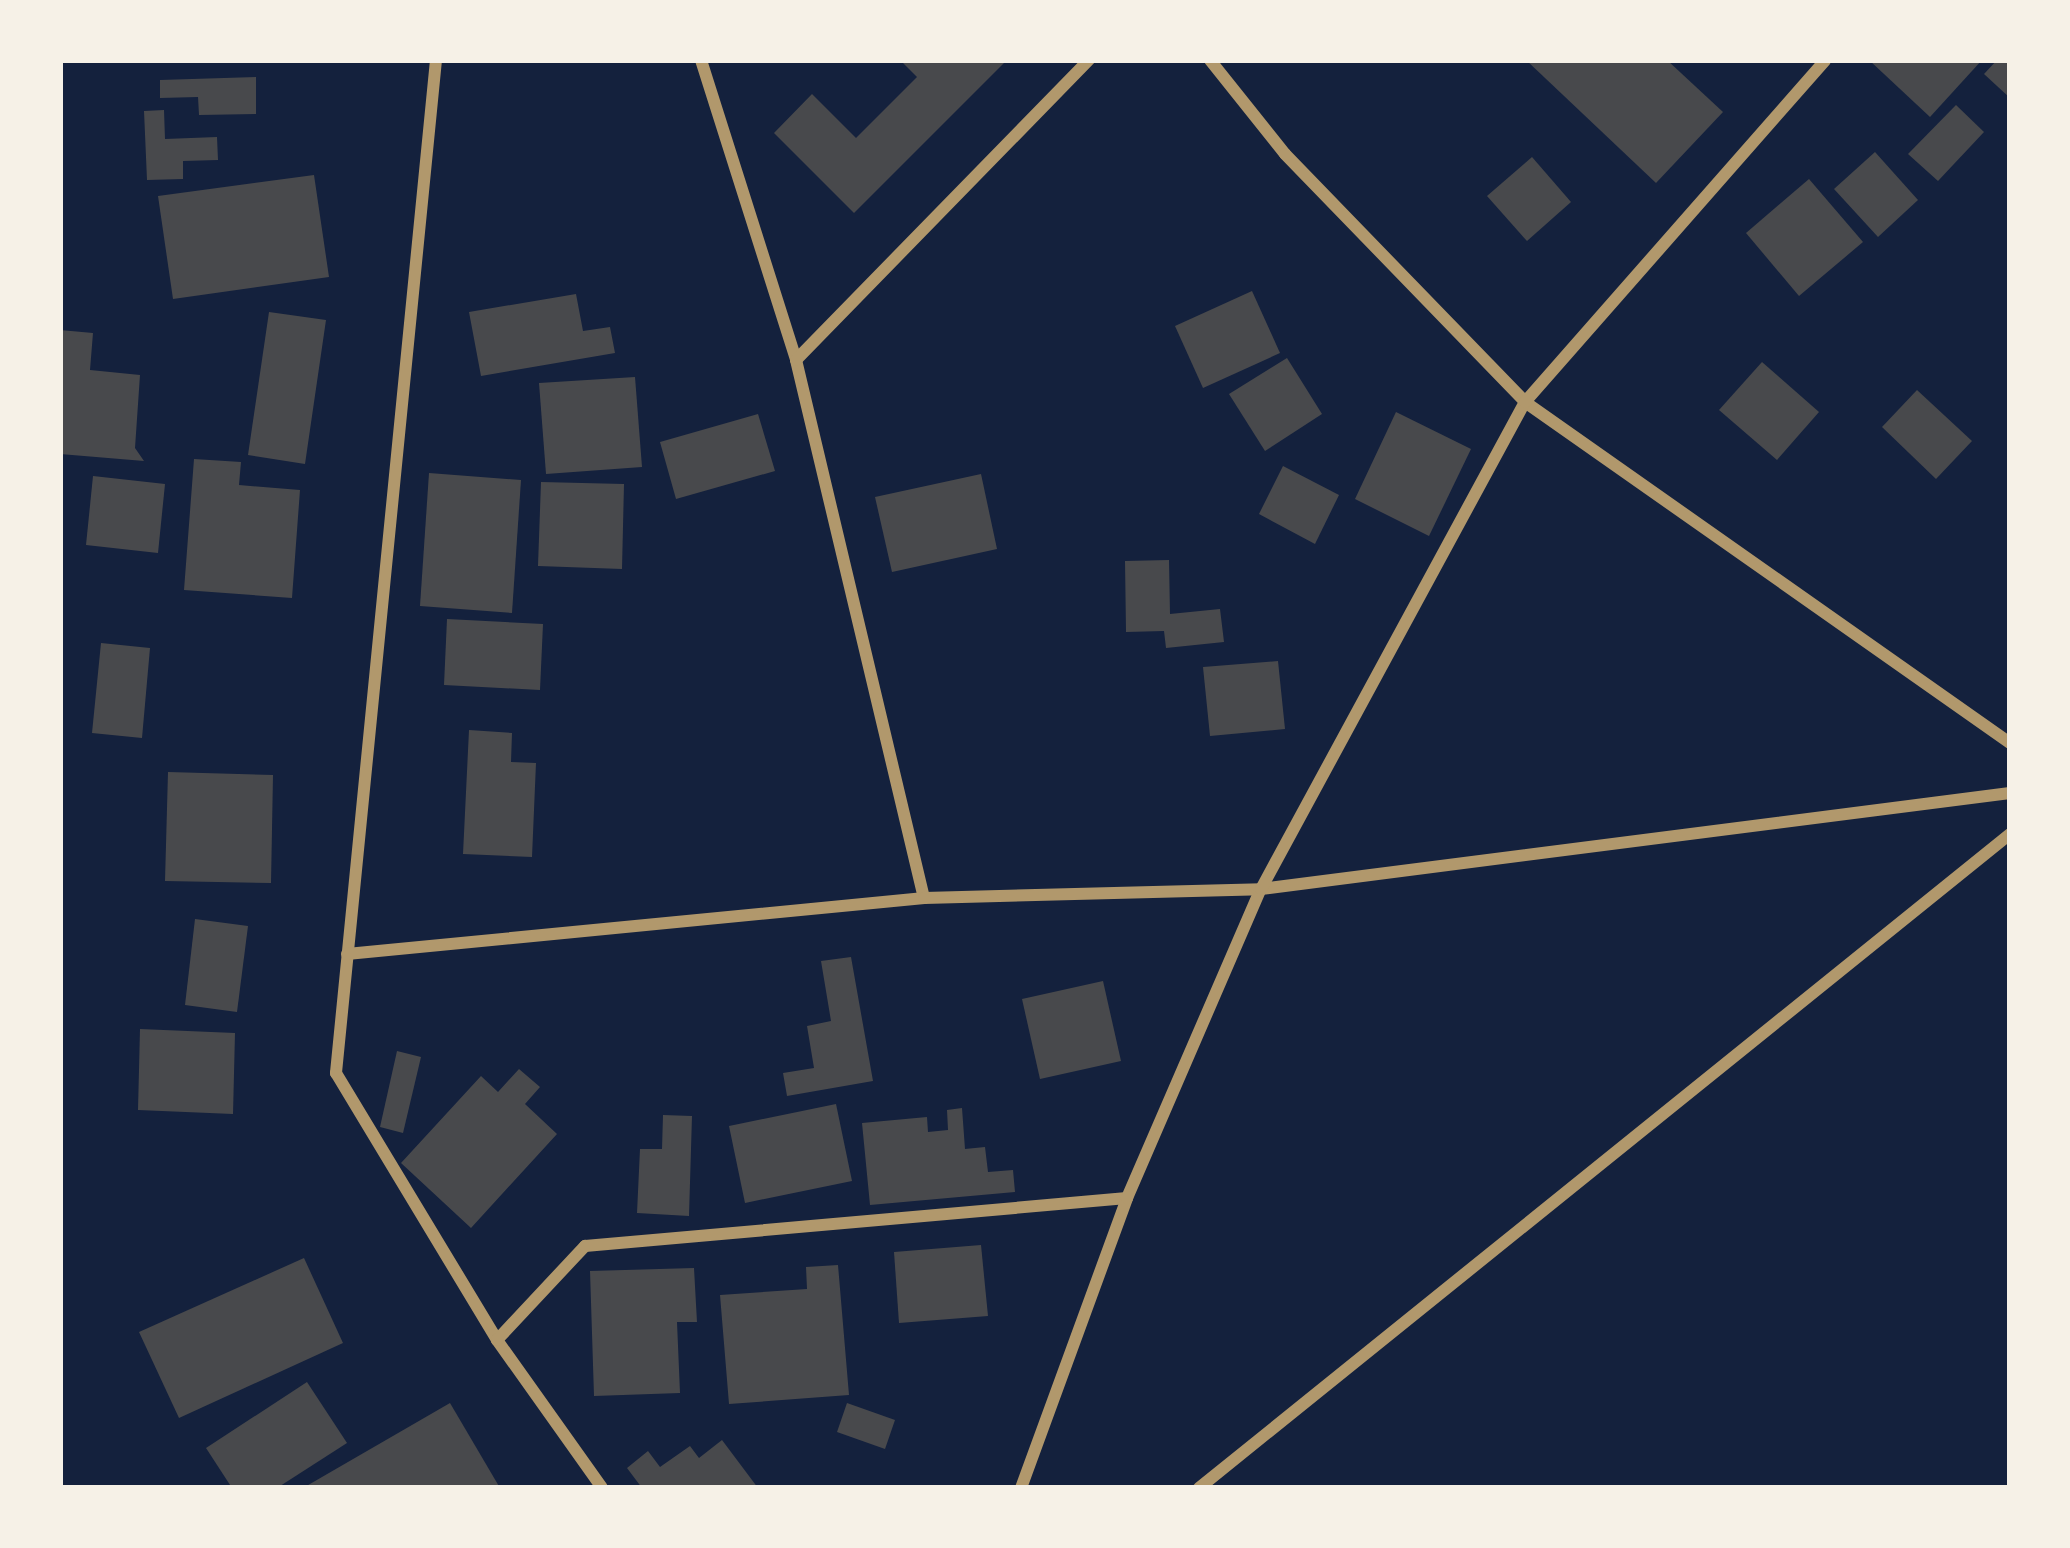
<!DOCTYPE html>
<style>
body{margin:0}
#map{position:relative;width:2070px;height:1548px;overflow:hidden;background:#14213d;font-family:Commissioner,sans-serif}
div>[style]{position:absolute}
.building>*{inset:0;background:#48494c}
.minor>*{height:12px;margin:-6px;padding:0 6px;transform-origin:6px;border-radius:6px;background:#b1986c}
span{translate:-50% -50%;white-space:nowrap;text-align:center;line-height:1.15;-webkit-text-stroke:9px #f6f1e7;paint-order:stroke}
.frame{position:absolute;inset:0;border:63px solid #f6f1e7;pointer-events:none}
</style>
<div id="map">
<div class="building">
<div style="clip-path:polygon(900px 60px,1007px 60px,854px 213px,774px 133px,812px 94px,856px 138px,917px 77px)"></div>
<div style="clip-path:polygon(1526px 60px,1667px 60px,1723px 112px,1656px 183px)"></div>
<div style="clip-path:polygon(1869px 60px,1982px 60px,1930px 117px)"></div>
<div style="clip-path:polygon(1997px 60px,2010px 60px,2010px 98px,1984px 74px)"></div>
<div style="clip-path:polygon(256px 77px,256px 114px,199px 115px,198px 97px,160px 98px,160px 80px)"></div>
<div style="clip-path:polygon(1956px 105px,1984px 132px,1938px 181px,1908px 154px)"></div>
<div style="clip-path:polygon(164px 110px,165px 139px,217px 137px,218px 160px,183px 161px,183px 179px,147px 180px,144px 111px)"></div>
<div style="clip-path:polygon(1875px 152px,1918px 200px,1878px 237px,1834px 189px)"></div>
<div style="clip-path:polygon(1532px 157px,1571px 202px,1527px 241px,1487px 196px)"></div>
<div style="clip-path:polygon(314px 175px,329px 277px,173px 299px,158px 196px)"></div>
<div style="clip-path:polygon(1809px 179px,1863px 242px,1799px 296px,1746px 233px)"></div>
<div style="clip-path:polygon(1252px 291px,1280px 353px,1203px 388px,1175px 326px)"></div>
<div style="clip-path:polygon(576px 294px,583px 331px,610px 327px,615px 353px,481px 376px,469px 312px)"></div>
<div style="clip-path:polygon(269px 312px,326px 320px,305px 464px,248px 455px)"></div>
<div style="clip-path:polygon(60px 330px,93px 333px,90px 370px,140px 375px,135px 448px,144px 461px,60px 454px)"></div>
<div style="clip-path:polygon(1287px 358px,1322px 414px,1265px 451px,1229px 394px)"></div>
<div style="clip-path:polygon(1762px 362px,1819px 412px,1777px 460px,1719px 410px)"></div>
<div style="clip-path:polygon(635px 377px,642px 467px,546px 474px,539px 383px)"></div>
<div style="clip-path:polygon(1917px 390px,1972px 441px,1936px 479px,1882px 427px)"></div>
<div style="clip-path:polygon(1396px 412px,1471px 449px,1429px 536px,1355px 499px)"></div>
<div style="clip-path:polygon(758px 414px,775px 471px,676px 499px,660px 442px)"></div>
<div style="clip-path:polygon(194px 459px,241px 462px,239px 485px,300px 490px,292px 598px,184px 590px)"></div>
<div style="clip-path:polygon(1283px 466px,1339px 495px,1315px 544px,1259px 514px)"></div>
<div style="clip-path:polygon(429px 473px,521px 480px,512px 613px,420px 606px)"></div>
<div style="clip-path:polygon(981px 474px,997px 549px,892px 572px,875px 497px)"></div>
<div style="clip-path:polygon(93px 476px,165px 484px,158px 553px,86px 545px)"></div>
<div style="clip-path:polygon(541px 482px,624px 484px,622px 569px,538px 566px)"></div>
<div style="clip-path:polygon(1169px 560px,1170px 614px,1220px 609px,1224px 642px,1166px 648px,1164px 631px,1126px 632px,1125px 561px)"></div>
<div style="clip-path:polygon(447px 619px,543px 624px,540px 690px,444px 685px)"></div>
<div style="clip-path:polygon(101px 643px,150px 648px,142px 738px,92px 733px)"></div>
<div style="clip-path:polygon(1278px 661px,1285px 729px,1210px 736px,1203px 667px)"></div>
<div style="clip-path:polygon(469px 730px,512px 733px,511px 762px,536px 763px,532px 857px,463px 854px)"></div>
<div style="clip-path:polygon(168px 772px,273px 775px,271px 883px,165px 881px)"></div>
<div style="clip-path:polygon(195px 919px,248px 926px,237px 1012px,185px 1005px)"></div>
<div style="clip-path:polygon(851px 957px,873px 1081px,787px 1096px,783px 1073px,814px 1068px,807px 1026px,831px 1021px,821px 961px)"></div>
<div style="clip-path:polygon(1103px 981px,1121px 1061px,1040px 1079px,1022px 999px)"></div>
<div style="clip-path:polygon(140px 1029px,235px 1033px,233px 1114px,138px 1110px)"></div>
<div style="clip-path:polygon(397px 1051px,421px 1057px,403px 1133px,380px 1127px)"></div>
<div style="clip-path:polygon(519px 1069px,540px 1087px,525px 1104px,557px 1134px,471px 1228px,401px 1163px,481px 1076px,498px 1092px)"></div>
<div style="clip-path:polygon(836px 1104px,852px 1181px,745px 1203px,729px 1126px)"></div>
<div style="clip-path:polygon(962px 1108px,965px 1149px,985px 1147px,988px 1172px,1013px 1170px,1015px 1192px,870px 1205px,862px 1123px,927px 1117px,928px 1132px,948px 1130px,947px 1110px)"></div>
<div style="clip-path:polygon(663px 1115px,692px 1116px,689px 1216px,637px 1213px,640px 1149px,662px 1149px)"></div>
<div style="clip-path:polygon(981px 1245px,988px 1316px,899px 1323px,894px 1252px)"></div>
<div style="clip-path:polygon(304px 1258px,343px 1343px,179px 1418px,139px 1332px)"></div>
<div style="clip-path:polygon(838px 1265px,849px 1395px,729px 1404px,720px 1295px,807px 1289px,806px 1267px)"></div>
<div style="clip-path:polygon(694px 1268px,697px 1322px,677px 1322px,680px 1393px,594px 1396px,590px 1271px)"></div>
<div style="clip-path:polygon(307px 1382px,347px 1443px,277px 1488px,232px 1488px,206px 1448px)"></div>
<div style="clip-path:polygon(450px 1403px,500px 1488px,303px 1488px)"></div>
<div style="clip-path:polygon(847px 1403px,895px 1420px,885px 1449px,837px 1432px)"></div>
<div style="clip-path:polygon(722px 1440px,758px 1488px,642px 1488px,627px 1468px,648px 1451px,660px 1467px,690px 1446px,699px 1458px)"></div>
</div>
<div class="minor">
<div style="left:436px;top:60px;width:1018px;rotate:95.64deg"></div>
<div style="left:336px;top:1073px;width:312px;rotate:58.9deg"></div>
<div style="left:497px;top:1340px;width:181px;rotate:54.6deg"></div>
<div style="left:701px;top:60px;width:315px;rotate:72.4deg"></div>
<div style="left:796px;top:360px;width:553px;rotate:76.62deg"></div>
<div style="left:1210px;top:60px;width:120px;rotate:51.4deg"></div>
<div style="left:1285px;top:154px;width:345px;rotate:45.9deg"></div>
<div style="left:1525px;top:402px;width:593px;rotate:35.11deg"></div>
<div style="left:796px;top:360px;width:419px;rotate:-45.7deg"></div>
<div style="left:347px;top:954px;width:580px;rotate:-5.54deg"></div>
<div style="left:924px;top:898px;width:337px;rotate:-1.5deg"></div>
<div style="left:1261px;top:889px;width:755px;rotate:-7.3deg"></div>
<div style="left:497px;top:1340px;width:129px;rotate:-46.9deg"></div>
<div style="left:585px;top:1246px;width:544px;rotate:-5.06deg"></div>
<div style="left:1021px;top:1488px;width:309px;rotate:-69.9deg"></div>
<div style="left:1127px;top:1198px;width:337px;rotate:-66.6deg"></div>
<div style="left:1261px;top:889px;width:554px;rotate:-61.54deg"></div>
<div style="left:1525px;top:402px;width:455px;rotate:-48.7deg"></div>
<div style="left:1199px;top:1488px;width:1042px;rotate:-38.88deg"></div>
</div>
<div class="frame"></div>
</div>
